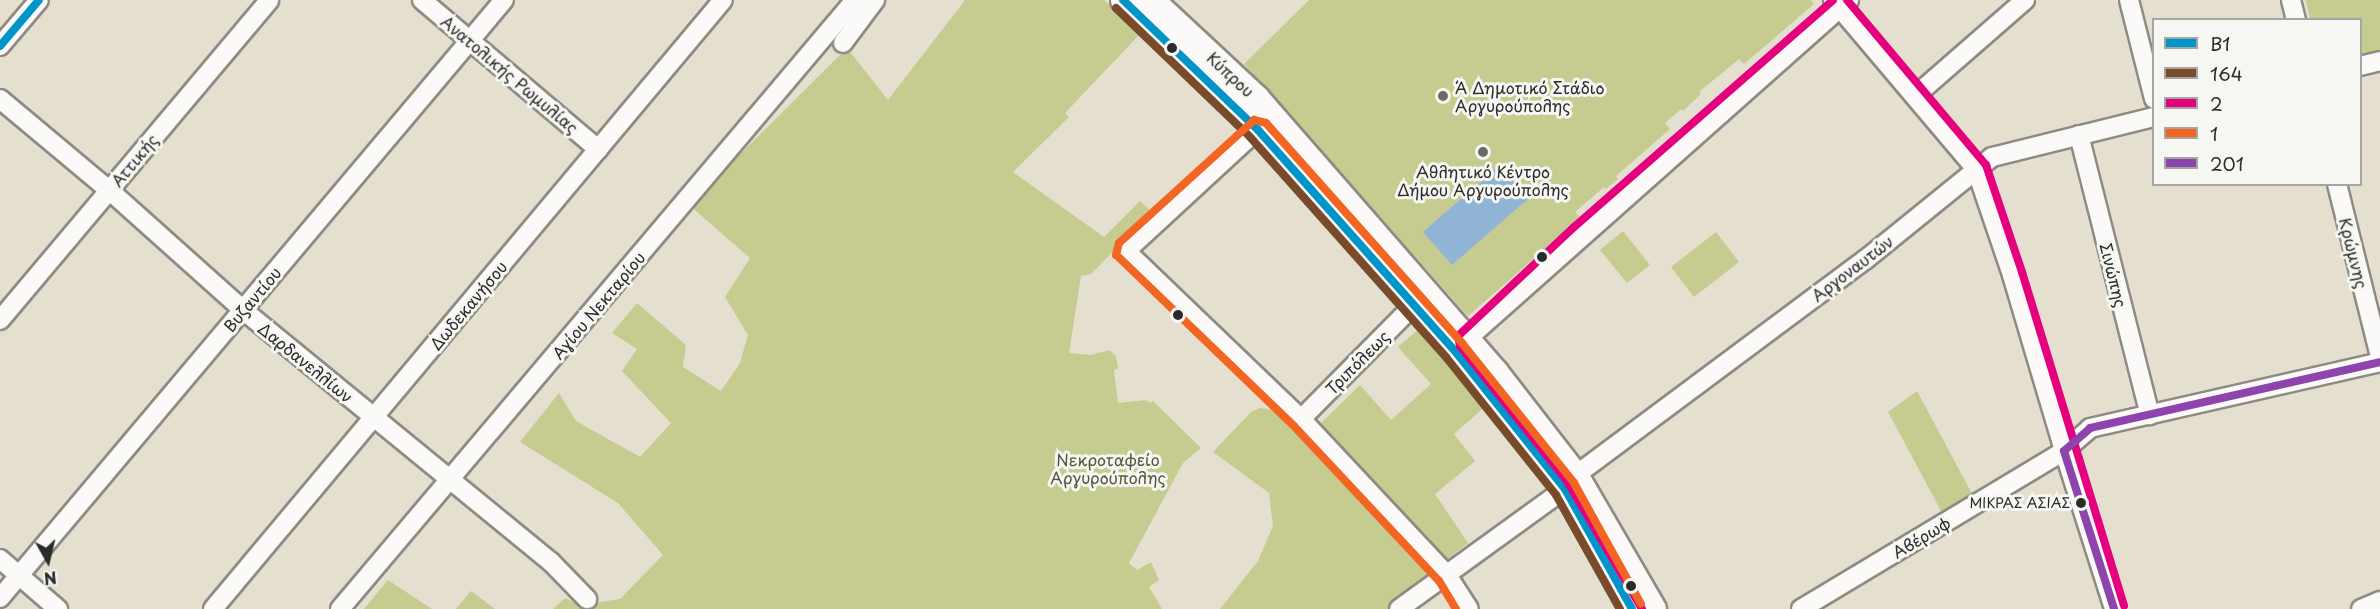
<!DOCTYPE html>
<meta charset="utf-8">
<style>
body{margin:0}
#map{position:relative;width:2380px;height:609px;overflow:hidden;background:#e4dfcf;font-family:"Playpen Sans",sans-serif}
div>[style]{position:absolute}
.green>*{inset:0;background:#c6cb90}
.water>*{inset:0;background:#8fb4d5}
.roads{filter:drop-shadow(2px 0 #8d8b83) drop-shadow(-2px 0 #8d8b83) drop-shadow(0 2px #8d8b83) drop-shadow(0 -2px #8d8b83)}
.minor>*{height:18px;margin:-9px;padding:0 9px;transform-origin:9px;border-radius:9px;background:#fbfaf8}
.major>*{height:24px;margin:-12px;padding:0 12px;transform-origin:12px;border-radius:12px;background:#fbfaf8}
.bus-1>*{height:8px;margin:-4px;padding:0 4px;transform-origin:4px;border-radius:4px;background:#0095c8}
.bus-2>*{height:8px;margin:-4px;padding:0 4px;transform-origin:4px;border-radius:4px;background:#7a4b2a}
.bus-3>*{height:8px;margin:-4px;padding:0 4px;transform-origin:4px;border-radius:4px;background:#e5007d}
.bus-4>*{height:8px;margin:-4px;padding:0 4px;transform-origin:4px;border-radius:4px;background:#f26522}
.bus-5>*{height:8px;margin:-4px;padding:0 4px;transform-origin:4px;border-radius:4px;background:#8e44ad}
.dots>*{width:16px;height:16px;translate:-50% -50%;box-sizing:border-box;border:3px solid #f6f6f2;border-radius:50%}
span{translate:-50% -50%;white-space:nowrap;text-align:center;line-height:1.15;-webkit-text-stroke:6px #f6f6f2;paint-order:stroke}
.bus-label{font-size:14px;color:#2b2b2b}
.right{translate:-100% -50%;text-align:right}
.street-label{font-size:16px;color:#2b2b2b}
.poi-label{font-size:16px;color:#2b2b2b}
.left{translate:0 -50%;text-align:left}
.park-label{font-size:16px;color:#52563a}
.legend{position:absolute;left:2152px;top:18px;width:210px;height:168px;box-sizing:border-box;background:#f6f6f2;border:2px solid #a5a5a2;margin:0;padding:8px 10px;list-style:none;font-size:18px;color:#2b2b2b}
.legend li{display:flex;align-items:center;gap:12px;height:30px}
.legend b{width:30px;border:2px solid #a5a5a2}
.north{position:absolute;left:18px;top:531px;width:60px;height:60px;-webkit-text-stroke:4px #f6f6f2;paint-order:stroke;rotate:172deg;font-size:16px;font-weight:700;line-height:24px;text-align:center;color:#2b2b2b}
.north::after{content:'';display:block;margin:auto;width:21px;height:27px;background:#2b2b2b;clip-path:polygon(50% 0,100% 100%,50% 72%,0 100%)}
</style>
<div id="map">
<div class="green">
<div style="clip-path:polygon(965px 0,1104px 0,1140px 34px,1065px 113px,1069px 117px,1013px 172px,1104px 237px,1140px 201px,1152px 212px,1091px 274px,1081px 276px,1069px 353px,1091px 355px,1109px 350px,1116px 356px,1118px 369px,1114px 370px,1118px 403px,1146px 400px,1150px 403px,1153px 401px,1201px 448px,1183px 463px,1129px 563px,1137px 570px,1151px 562px,1159px 580px,1149px 587px,1162px 609px,553px 609px,565px 598px,581px 605px,620px 599px,663px 555px,618px 503px,520px 442px,559px 393px,576px 421px,640px 457px,671px 423px,622px 371px,637px 349px,612px 333px,637px 303px,686px 345px,683px 367px,721px 391px,740px 363px,748px 335px,725px 297px,750px 258px,689px 205px,847px 48px,888px 100px)"></div>
<div style="clip-path:polygon(1309px 0,1811px 0,1814px 4px,1744px 64px,1739px 59px,1699px 92px,1701px 94px,1683px 111px,1681px 109px,1665px 123px,1670px 129px,1616px 176px,1618px 179px,1606px 189px,1604px 187px,1575px 212px,1580px 218px,1468px 316px,1244px 64px)"></div>
<div style="clip-path:polygon(2306px 0,2380px 0,2380px 50px,2361px 55px,2360px 20px,2310px 19px)"></div>
<div style="clip-path:polygon(1623px 231px,1650px 265px,1627px 283px,1600px 250px)"></div>
<div style="clip-path:polygon(1716px 232px,1739px 262px,1694px 297px,1671px 267px)"></div>
<div style="clip-path:polygon(1420px 328px,1487px 405px,1454px 434px,1475px 461px,1435px 494px,1468px 543px,1446px 560px,1319px 425px,1360px 385px,1391px 420px,1431px 384px,1398px 347px)"></div>
<div style="clip-path:polygon(1917px 391px,1977px 503px,1946px 520px,1888px 412px)"></div>
<div style="clip-path:polygon(1260px 408px,1280px 411px,1302px 432px,1433px 573px,1387px 609px,1220px 609px,1258px 561px,1273px 526px,1269px 493px,1213px 452px,1251px 412px)"></div>
<div style="clip-path:polygon(388px 580px,432px 609px,364px 609px)"></div>
<div style="clip-path:polygon(471px 591px,495px 609px,456px 609px)"></div>
</div>
<div class="water">
<div style="clip-path:polygon(1501px 164px,1530px 197px,1452px 265px,1423px 232px)"></div>
</div>
<div class="roads">
<div class="minor">
<div style="left:422px;top:0;width:231px;rotate:40.3deg"></div>
<div style="left:1833px;top:0;width:221px;rotate:49.8deg"></div>
<div style="left:1976px;top:169px;width:112px;rotate:71.2deg"></div>
<div style="left:2012px;top:275px;width:184px;rotate:73.5deg"></div>
<div style="left:2064px;top:451px;width:166px;rotate:72.4deg"></div>
<div style="left:2129px;top:0;width:102px;rotate:75.8deg"></div>
<div style="left:2291px;top:0;width:21px;rotate:76deg"></div>
<div style="left:843px;top:43px;width:54px;rotate:-53.3deg"></div>
<div style="left:0;top:46px;width:60px;rotate:-49.7deg"></div>
<div style="left:2360px;top:66px;width:21px;rotate:-14deg"></div>
<div style="left:1915px;top:96px;width:146px;rotate:-41.1deg"></div>
<div style="left:0;top:99px;width:142px;rotate:39.9deg"></div>
<div style="left:109px;top:190px;width:180px;rotate:41.8deg"></div>
<div style="left:243px;top:310px;width:398px;rotate:39.3deg"></div>
<div style="left:551px;top:562px;width:52px;rotate:45.8deg"></div>
<div style="left:1267px;top:121px;width:192px;rotate:137.3deg"></div>
<div style="left:1126px;top:251px;width:243px;rotate:43.8deg"></div>
<div style="left:1301px;top:419px;width:214px;rotate:46.9deg"></div>
<div style="left:1447px;top:575px;width:40px;rotate:57.1deg"></div>
<div style="left:2079px;top:135px;width:289px;rotate:75.8deg"></div>
<div style="left:2337px;top:184px;width:177px;rotate:76deg"></div>
<div style="left:0;top:320px;width:418px;rotate:-49.9deg"></div>
<div style="left:1458px;top:347px;width:523px;rotate:-41.59deg"></div>
<div style="left:1301px;top:419px;width:161px;rotate:-45.3deg"></div>
<div style="left:1576px;top:475px;width:362px;rotate:-36.7deg"></div>
<div style="left:1866px;top:259px;width:162px;rotate:-39deg"></div>
<div style="left:1992px;top:157px;width:167px;rotate:-13.9deg"></div>
<div style="left:0;top:559px;width:77px;rotate:40.8deg"></div>
<div style="left:0;top:598px;width:782px;rotate:-49.88deg"></div>
<div style="left:213px;top:609px;width:794px;rotate:-50.06deg"></div>
<div style="left:340px;top:609px;width:798px;rotate:-49.78deg"></div>
<div style="left:1399px;top:609px;width:205px;rotate:-35.9deg"></div>
<div style="left:1801px;top:609px;width:307px;rotate:-31deg"></div>
<div style="left:2064px;top:451px;width:35px;rotate:-41deg"></div>
<div style="left:2090px;top:428px;width:297px;rotate:-12.8deg"></div>
<div style="left:2361px;top:609px;width:21px;rotate:-23deg"></div>
</div>
<div class="major">
<div style="left:1123px;top:0;width:187px;rotate:43.9deg"></div>
<div style="left:1258px;top:130px;width:295px;rotate:48.3deg"></div>
<div style="left:1454px;top:350px;width:178px;rotate:51.4deg"></div>
<div style="left:1565px;top:489px;width:137px;rotate:60.8deg"></div>
<div style="left:1152px;top:0;width:144px;rotate:43deg"></div>
<div style="left:1257px;top:98px;width:364px;rotate:48.9deg"></div>
<div style="left:1496px;top:372px;width:130px;rotate:52.2deg"></div>
<div style="left:1576px;top:475px;width:155px;rotate:59.8deg"></div>
</div>
</div>
<div class="bus-1">
<div style="left:1123px;top:0;width:187px;rotate:43.9deg"></div>
<div style="left:1258px;top:130px;width:295px;rotate:48.3deg"></div>
<div style="left:1454px;top:350px;width:178px;rotate:51.4deg"></div>
<div style="left:1565px;top:489px;width:137px;rotate:60.8deg"></div>
<div style="left:0;top:46px;width:60px;rotate:-49.7deg"></div>
</div>
<div class="bus-2">
<div style="left:1116px;top:8px;width:186px;rotate:43.9deg"></div>
<div style="left:1250px;top:137px;width:295px;rotate:48.3deg"></div>
<div style="left:1446px;top:357px;width:176px;rotate:51.4deg"></div>
<div style="left:1556px;top:495px;width:131px;rotate:60.7deg"></div>
</div>
<div class="bus-3">
<div style="left:1847px;top:0;width:216px;rotate:49.9deg"></div>
<div style="left:1986px;top:165px;width:113px;rotate:71.4deg"></div>
<div style="left:2022px;top:272px;width:349px;rotate:73deg"></div>
<div style="left:1642px;top:609px;width:148px;rotate:-120.4deg"></div>
<div style="left:1567px;top:481px;width:172px;rotate:-128.4deg"></div>
<div style="left:1460px;top:346px;width:10px;rotate:-101deg"></div>
<div style="left:1458px;top:336px;width:159px;rotate:-43.2deg"></div>
<div style="left:1574px;top:227px;width:344px;rotate:-41.2deg"></div>
</div>
<div class="bus-4">
<div style="left:1456px;top:609px;width:33px;rotate:-121deg"></div>
<div style="left:1439px;top:581px;width:212px;rotate:-133.1deg"></div>
<div style="left:1294px;top:426px;width:247px;rotate:-136.1deg"></div>
<div style="left:1116px;top:255px;width:12px;rotate:-76deg"></div>
<div style="left:1119px;top:243px;width:183px;rotate:-42.3deg"></div>
<div style="left:1254px;top:120px;width:12px;rotate:14deg"></div>
<div style="left:1266px;top:123px;width:295px;rotate:48.3deg"></div>
<div style="left:1462px;top:343px;width:179px;rotate:51.3deg"></div>
<div style="left:1574px;top:483px;width:138px;rotate:61deg"></div>
</div>
<div class="bus-5">
<div style="left:2064px;top:451px;width:35px;rotate:-41deg"></div>
<div style="left:2090px;top:428px;width:297px;rotate:-12.8deg"></div>
<div style="left:2064px;top:451px;width:166px;rotate:72.4deg"></div>
</div>
<div class="dots">
<div style="left:1172px;top:48px;background:#2b2b2b"></div>
<div style="left:1443px;top:96px;background:#6c6a64"></div>
<div style="left:1483px;top:152px;background:#6c6a64"></div>
<div style="left:1542px;top:257px;background:#2b2b2b"></div>
<div style="left:1178px;top:315px;background:#2b2b2b"></div>
<div style="left:2081px;top:503px;background:#2b2b2b"></div>
<div style="left:1631px;top:586px;background:#2b2b2b"></div>
</div>
<div class="bus-label">
<span class="right" style="left:2070px;top:503px">ΜΙΚΡΑΣ ΑΣΙΑΣ</span>
</div>
<div class="street-label">
<span style="left:510px;top:74px;rotate:40deg">Ανατολικής Ρωμυλίας</span>
<span style="left:1231px;top:74px;rotate:43deg">Κύπρου</span>
<span style="left:134px;top:160px;rotate:-50deg">Αττικής</span>
<span style="left:2354px;top:253px;rotate:76deg">Κρώμνης</span>
<span style="left:1852px;top:268px;rotate:-37deg">Αργοναυτών</span>
<span style="left:2114px;top:275px;rotate:76deg">Σινώπης</span>
<span style="left:252px;top:299px;rotate:-50deg">Βυζαντίου</span>
<span style="left:468px;top:305px;rotate:-50deg">Δωδεκανήσου</span>
<span style="left:598px;top:305px;rotate:-50deg">Αγίου Νεκταρίου</span>
<span style="left:306px;top:362px;rotate:39deg">Δαρδανελλίων</span>
<span style="left:1357px;top:362px;rotate:-45deg">Τριπόλεως</span>
<span style="left:1921px;top:537px;rotate:-31deg">Αβέρωφ</span>
</div>
<div class="poi-label">
<span class="left" style="left:1455px;top:96px">Α΄ Δημοτικό Στάδιο<br>Αργυρούπολης</span>
<span style="left:1483px;top:180px">Αθλητικό Κέντρο<br>Δήμου Αργυρούπολης</span>
</div>
<div class="park-label">
<span style="left:1108px;top:468px">Νεκροταφείο<br>Αργυρούπολης</span>
</div>
<ul class="legend">
<li><b style="height:8px;background:#0095c8"></b>Β1</li>
<li><b style="height:8px;background:#7a4b2a"></b>164</li>
<li><b style="height:8px;background:#e5007d"></b>2</li>
<li><b style="height:8px;background:#f26522"></b>1</li>
<li><b style="height:8px;background:#8e44ad"></b>201</li>
</ul>
<div class="north">N</div>
</div>
